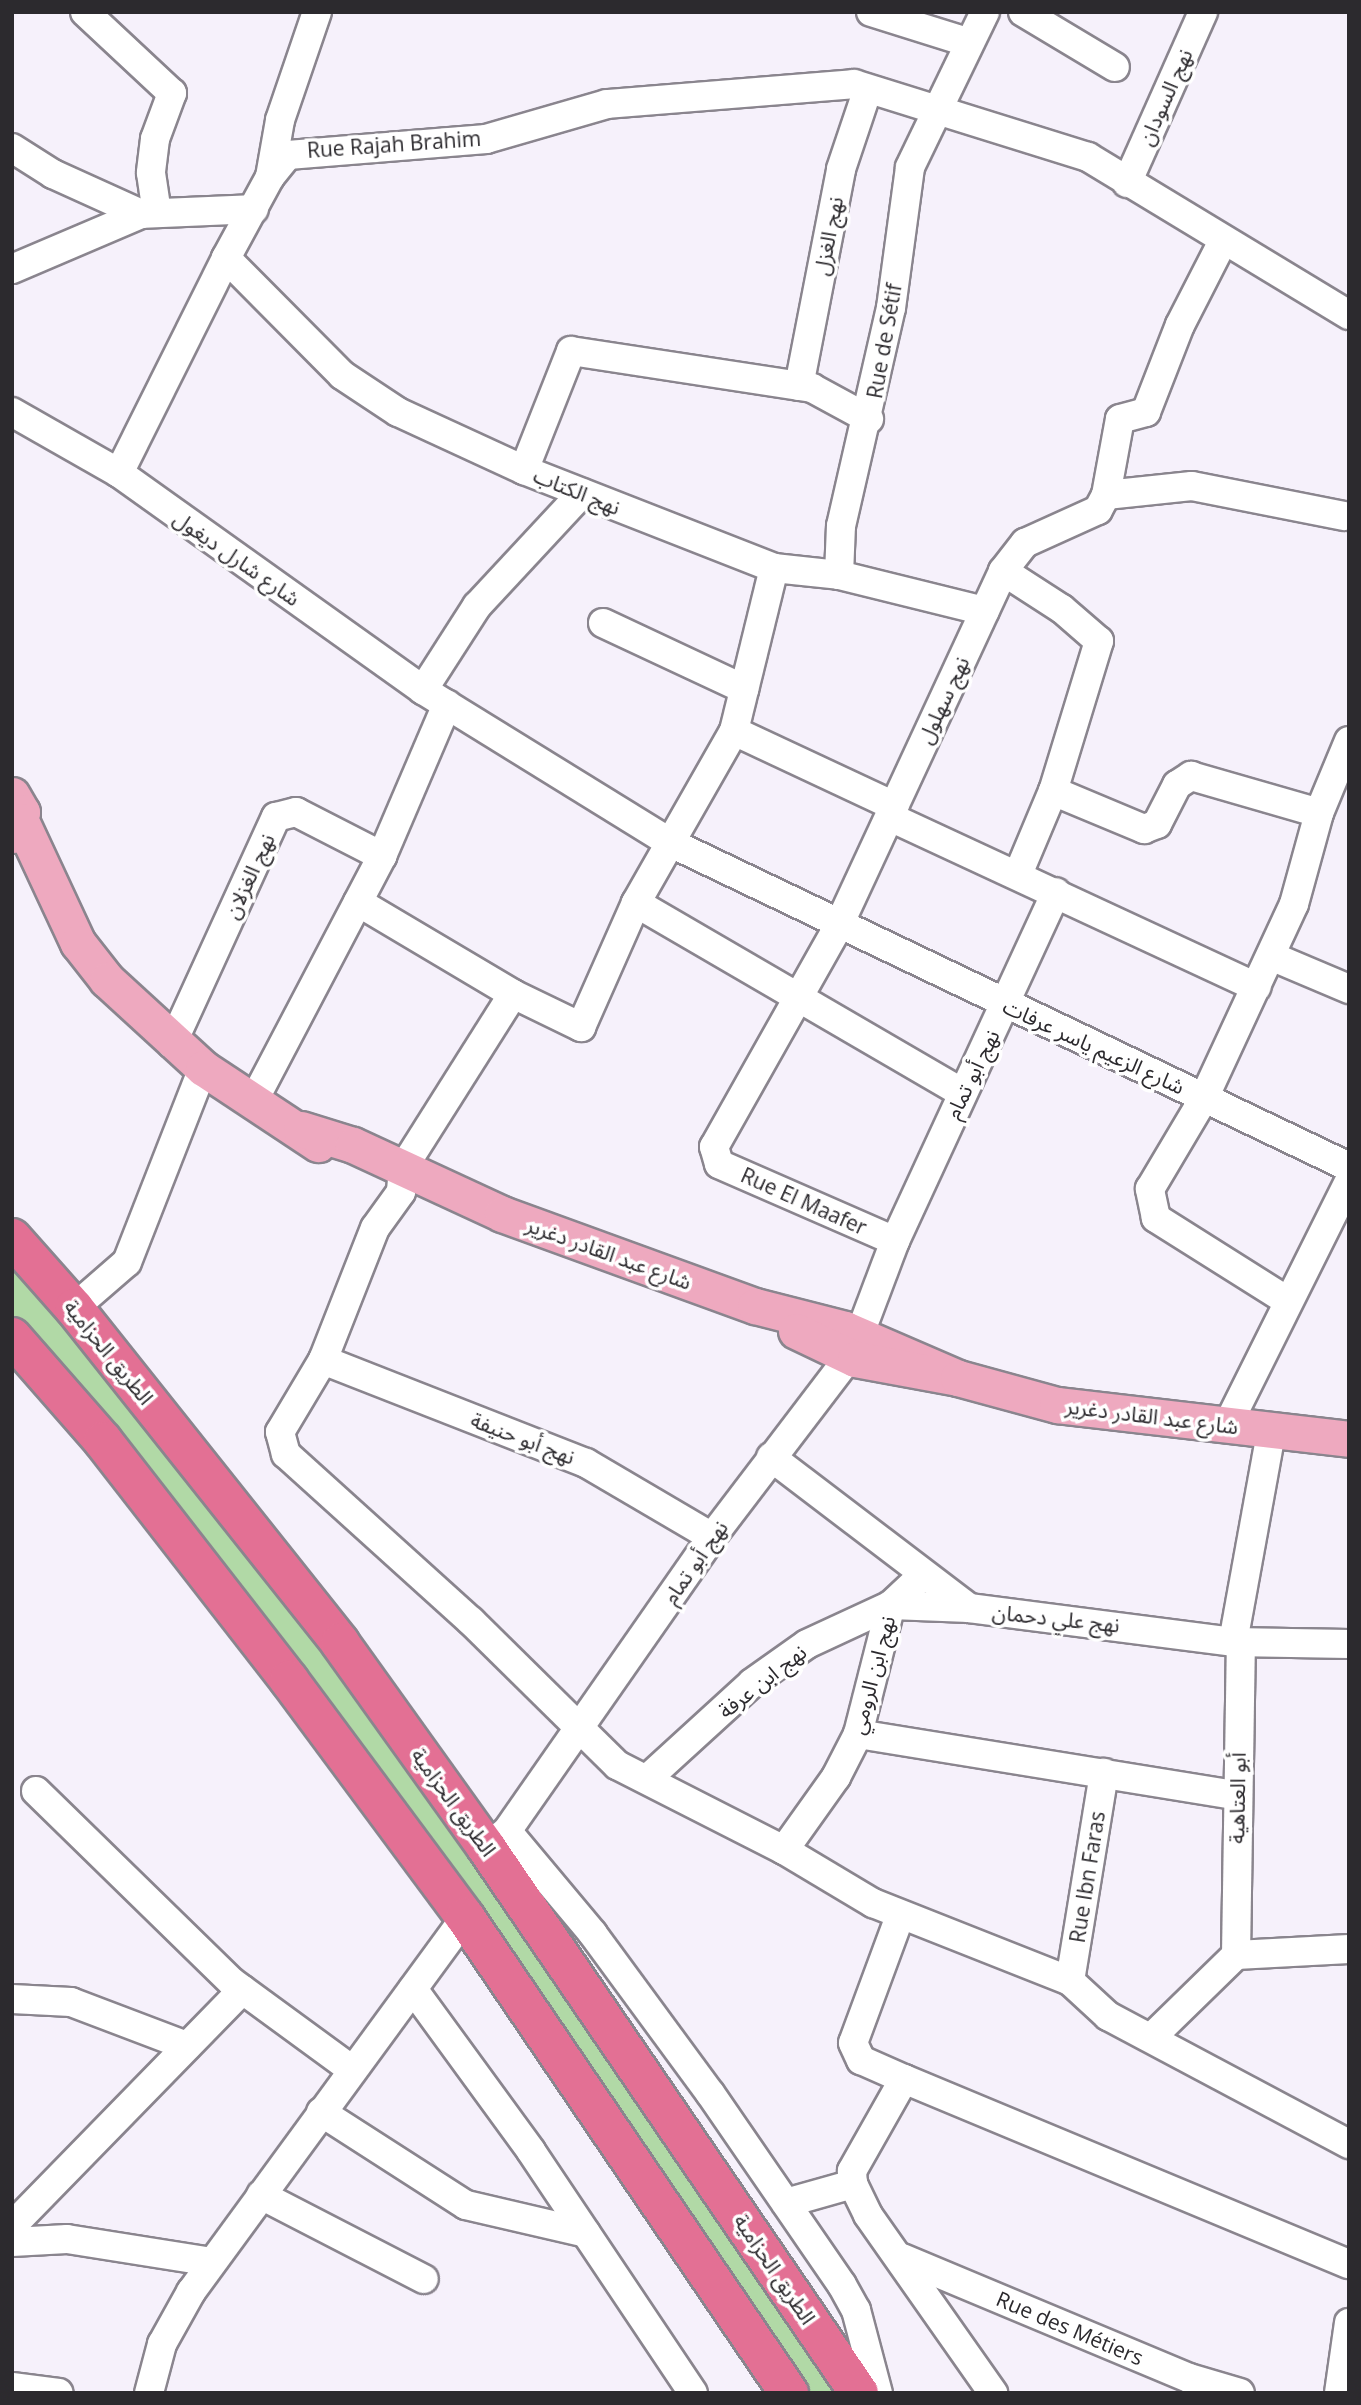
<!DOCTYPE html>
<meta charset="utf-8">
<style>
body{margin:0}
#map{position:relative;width:1361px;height:2405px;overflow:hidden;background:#f6f1fb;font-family:"Open Sans","Noto Sans Arabic",sans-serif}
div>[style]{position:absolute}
.green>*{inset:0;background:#b1d9a6}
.roads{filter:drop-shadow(2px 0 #8a858e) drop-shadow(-2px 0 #8a858e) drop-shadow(0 2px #8a858e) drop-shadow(0 -2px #8a858e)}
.minor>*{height:28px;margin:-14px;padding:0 14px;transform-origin:14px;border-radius:14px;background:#fff}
.major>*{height:35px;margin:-17.5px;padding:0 17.5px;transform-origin:17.5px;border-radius:17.5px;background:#eea9bf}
.highway>*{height:38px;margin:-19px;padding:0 19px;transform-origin:19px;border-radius:19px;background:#e37094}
span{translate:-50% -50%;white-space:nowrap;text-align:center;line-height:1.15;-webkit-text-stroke:7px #fff;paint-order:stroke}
.street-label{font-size:21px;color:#2c2a2e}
.frame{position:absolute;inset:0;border:14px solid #2c2a2e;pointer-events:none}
</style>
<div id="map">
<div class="green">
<div style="clip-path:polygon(12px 1261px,326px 1649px,840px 2393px,808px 2393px,451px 1872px,114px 1432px,12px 1318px)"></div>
</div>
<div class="roads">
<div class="minor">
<div style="left:85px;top:12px;width:119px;rotate:43deg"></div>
<div style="left:172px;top:93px;width:49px;rotate:110.3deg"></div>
<div style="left:155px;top:139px;width:34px;rotate:97deg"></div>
<div style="left:151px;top:173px;width:40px;rotate:81.5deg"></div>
<div style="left:871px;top:12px;width:101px;rotate:17.4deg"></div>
<div style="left:1023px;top:12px;width:107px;rotate:30.9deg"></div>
<div style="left:12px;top:148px;width:49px;rotate:32.4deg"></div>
<div style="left:53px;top:174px;width:97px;rotate:24.4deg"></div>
<div style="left:270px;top:177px;width:58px;rotate:-80deg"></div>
<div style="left:280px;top:120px;width:114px;rotate:-71.1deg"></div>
<div style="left:1127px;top:183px;width:187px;rotate:-66deg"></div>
<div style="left:226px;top:258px;width:165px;rotate:45.2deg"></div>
<div style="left:342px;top:375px;width:67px;rotate:33.5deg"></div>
<div style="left:398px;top:412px;width:139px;rotate:24.7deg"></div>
<div style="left:524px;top:470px;width:269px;rotate:21.4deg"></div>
<div style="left:774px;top:568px;width:65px;rotate:6.1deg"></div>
<div style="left:839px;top:575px;width:150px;rotate:13.9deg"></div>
<div style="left:12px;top:269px;width:140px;rotate:-23.1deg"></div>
<div style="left:141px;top:214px;width:113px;rotate:-2.5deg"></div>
<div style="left:799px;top:386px;width:221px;rotate:-79deg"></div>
<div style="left:841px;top:169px;width:84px;rotate:-71.4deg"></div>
<div style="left:12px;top:412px;width:123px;rotate:29.7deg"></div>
<div style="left:119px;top:473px;width:374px;rotate:35.5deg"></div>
<div style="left:423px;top:690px;width:291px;rotate:31.7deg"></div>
<div style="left:671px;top:843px;width:751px;rotate:25.54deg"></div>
<div style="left:524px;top:470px;width:128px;rotate:-68.4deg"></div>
<div style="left:571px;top:351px;width:244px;rotate:8.7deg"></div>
<div style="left:812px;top:388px;width:65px;rotate:28.5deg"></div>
<div style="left:119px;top:473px;width:240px;rotate:-63.5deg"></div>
<div style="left:226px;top:258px;width:92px;rotate:-61.5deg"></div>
<div style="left:270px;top:177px;width:28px;rotate:-51deg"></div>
<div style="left:288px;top:155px;width:199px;rotate:-4.6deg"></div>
<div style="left:486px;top:139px;width:126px;rotate:-16.1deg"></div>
<div style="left:607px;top:104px;width:248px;rotate:-4.6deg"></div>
<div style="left:854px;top:84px;width:245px;rotate:17.3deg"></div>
<div style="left:1088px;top:157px;width:305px;rotate:31.2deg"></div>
<div style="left:1106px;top:495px;width:86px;rotate:-6deg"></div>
<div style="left:1192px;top:486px;width:155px;rotate:11.2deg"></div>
<div style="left:774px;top:568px;width:168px;rotate:103.8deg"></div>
<div style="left:734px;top:731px;width:198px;rotate:119.7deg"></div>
<div style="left:636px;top:903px;width:377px;rotate:30.2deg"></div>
<div style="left:1003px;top:571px;width:70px;rotate:32.8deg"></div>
<div style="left:1062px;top:609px;width:49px;rotate:40.9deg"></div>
<div style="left:1099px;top:641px;width:157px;rotate:107deg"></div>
<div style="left:1053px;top:791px;width:88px;rotate:112.8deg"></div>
<div style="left:839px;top:575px;width:49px;rotate:-87.7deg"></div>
<div style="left:841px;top:526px;width:224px;rotate:-77.1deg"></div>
<div style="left:891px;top:308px;width:142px;rotate:-82.3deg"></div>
<div style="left:910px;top:167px;width:172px;rotate:-64.2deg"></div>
<div style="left:603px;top:623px;width:156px;rotate:25.1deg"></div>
<div style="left:423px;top:690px;width:100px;rotate:-57.3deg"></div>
<div style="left:477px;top:606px;width:154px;rotate:-47.1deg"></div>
<div style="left:734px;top:731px;width:177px;rotate:25.1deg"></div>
<div style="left:1053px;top:791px;width:99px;rotate:22.7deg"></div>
<div style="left:1144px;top:829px;width:14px;rotate:-21deg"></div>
<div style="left:1157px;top:824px;width:44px;rotate:-62.9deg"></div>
<div style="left:1177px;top:785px;width:17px;rotate:-33deg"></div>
<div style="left:1191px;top:776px;width:133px;rotate:16.1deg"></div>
<div style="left:890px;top:817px;width:404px;rotate:24.9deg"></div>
<div style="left:358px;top:902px;width:180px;rotate:30.7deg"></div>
<div style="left:513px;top:994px;width:76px;rotate:25.9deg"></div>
<div style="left:581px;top:1027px;width:136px;rotate:-66.1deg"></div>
<div style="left:1271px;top:956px;width:85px;rotate:22.9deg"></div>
<div style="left:513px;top:994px;width:206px;rotate:122.3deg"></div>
<div style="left:403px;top:1168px;width:24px;rotate:95deg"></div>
<div style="left:401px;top:1192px;width:44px;rotate:125.8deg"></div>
<div style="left:375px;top:1228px;width:142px;rotate:111.5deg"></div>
<div style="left:323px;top:1360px;width:84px;rotate:120.8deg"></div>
<div style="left:280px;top:1432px;width:23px;rotate:75deg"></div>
<div style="left:286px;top:1454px;width:249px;rotate:42.1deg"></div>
<div style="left:471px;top:1621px;width:205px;rotate:44.6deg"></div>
<div style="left:617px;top:1765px;width:187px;rotate:27deg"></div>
<div style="left:784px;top:1850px;width:104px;rotate:30.8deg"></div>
<div style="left:873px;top:1903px;width:212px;rotate:21.6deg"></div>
<div style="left:1070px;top:1981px;width:52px;rotate:42.6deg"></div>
<div style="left:1108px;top:2016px;width:273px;rotate:28deg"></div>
<div style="left:172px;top:1044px;width:250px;rotate:-65.4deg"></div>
<div style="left:276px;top:817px;width:21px;rotate:-14deg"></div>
<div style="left:296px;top:812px;width:97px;rotate:27.1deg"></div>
<div style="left:253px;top:1102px;width:278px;rotate:-62.3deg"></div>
<div style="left:382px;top:856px;width:165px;rotate:-66.8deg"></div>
<div style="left:895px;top:1241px;width:192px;rotate:-156.4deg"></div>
<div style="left:719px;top:1164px;width:18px;rotate:-106deg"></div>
<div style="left:714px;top:1147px;width:253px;rotate:-60.6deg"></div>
<div style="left:838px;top:927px;width:392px;rotate:-65.1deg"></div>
<div style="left:1003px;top:571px;width:36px;rotate:-52deg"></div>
<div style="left:1025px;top:543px;width:80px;rotate:-24.3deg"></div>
<div style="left:1098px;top:510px;width:17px;rotate:-62deg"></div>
<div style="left:1106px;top:495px;width:77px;rotate:-79.6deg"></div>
<div style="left:1120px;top:419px;width:27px;rotate:-15deg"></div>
<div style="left:1146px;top:412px;width:93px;rotate:-68.7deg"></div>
<div style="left:1180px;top:325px;width:94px;rotate:-62.9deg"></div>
<div style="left:1286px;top:1300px;width:154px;rotate:-147.8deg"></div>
<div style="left:1156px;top:1218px;width:30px;rotate:-102deg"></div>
<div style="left:1150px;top:1189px;width:106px;rotate:-59.3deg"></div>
<div style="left:1204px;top:1098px;width:214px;rotate:-65.1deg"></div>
<div style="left:1294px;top:904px;width:94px;rotate:-74.6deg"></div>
<div style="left:1319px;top:813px;width:78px;rotate:-67.4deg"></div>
<div style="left:74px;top:1308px;width:70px;rotate:-41deg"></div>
<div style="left:127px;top:1262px;width:208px;rotate:-68.6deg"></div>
<div style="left:323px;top:1360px;width:282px;rotate:21.4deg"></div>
<div style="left:586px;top:1463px;width:146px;rotate:30.4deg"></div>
<div style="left:1228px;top:1424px;width:271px;rotate:-63.5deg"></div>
<div style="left:771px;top:1457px;width:249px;rotate:37.3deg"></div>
<div style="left:969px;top:1608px;width:266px;rotate:7.3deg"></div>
<div style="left:1233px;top:1642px;width:116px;rotate:1deg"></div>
<div style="left:891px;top:1605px;width:78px;rotate:2.2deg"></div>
<div style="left:1233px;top:1642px;width:213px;rotate:-79.7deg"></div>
<div style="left:858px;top:1734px;width:382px;rotate:9.2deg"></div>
<div style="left:647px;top:1779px;width:142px;rotate:-42.4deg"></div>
<div style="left:752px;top:1683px;width:67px;rotate:-35.3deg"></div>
<div style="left:807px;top:1644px;width:93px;rotate:-24.9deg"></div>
<div style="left:891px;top:1605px;width:42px;rotate:-43.1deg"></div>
<div style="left:36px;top:1791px;width:274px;rotate:44.3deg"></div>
<div style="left:232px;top:1982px;width:147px;rotate:36.2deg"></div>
<div style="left:507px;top:1831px;width:134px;rotate:50.1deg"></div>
<div style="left:593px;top:1934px;width:197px;rotate:53.7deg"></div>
<div style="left:710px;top:2093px;width:233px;rotate:55.5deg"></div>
<div style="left:842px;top:2285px;width:29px;rotate:61deg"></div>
<div style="left:856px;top:2310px;width:86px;rotate:75.2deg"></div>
<div style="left:486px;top:1847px;width:26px;rotate:-37deg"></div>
<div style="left:507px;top:1831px;width:358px;rotate:-55.1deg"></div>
<div style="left:712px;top:1537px;width:233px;rotate:-52.7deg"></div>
<div style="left:853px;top:1352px;width:119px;rotate:-69.3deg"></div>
<div style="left:895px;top:1241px;width:384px;rotate:-65.2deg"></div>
<div style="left:784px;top:1850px;width:90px;rotate:-54.5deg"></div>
<div style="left:836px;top:1777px;width:48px;rotate:-62.9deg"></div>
<div style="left:858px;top:1734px;width:133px;rotate:-75.7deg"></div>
<div style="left:900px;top:1916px;width:135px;rotate:110.3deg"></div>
<div style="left:853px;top:2043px;width:19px;rotate:65deg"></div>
<div style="left:861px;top:2060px;width:47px;rotate:23.8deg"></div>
<div style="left:904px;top:2079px;width:106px;rotate:119.5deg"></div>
<div style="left:852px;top:2171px;width:13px;rotate:86deg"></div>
<div style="left:853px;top:2184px;width:34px;rotate:64deg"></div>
<div style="left:868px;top:2215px;width:218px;rotate:54.9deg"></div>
<div style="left:1236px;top:1955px;width:314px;rotate:-89.1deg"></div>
<div style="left:1070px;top:1981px;width:211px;rotate:-80.7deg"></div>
<div style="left:413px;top:1989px;width:200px;rotate:53.9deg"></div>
<div style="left:531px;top:2151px;width:291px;rotate:56.2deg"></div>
<div style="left:12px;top:1999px;width:59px;rotate:2.9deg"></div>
<div style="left:71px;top:2002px;width:124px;rotate:20.8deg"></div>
<div style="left:1153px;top:2036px;width:116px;rotate:-44.3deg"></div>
<div style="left:1236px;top:1955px;width:113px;rotate:-3deg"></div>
<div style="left:904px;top:2079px;width:482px;rotate:22.6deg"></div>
<div style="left:321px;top:2112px;width:172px;rotate:32.7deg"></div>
<div style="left:466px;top:2205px;width:123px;rotate:13.1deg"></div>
<div style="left:261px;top:2195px;width:183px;rotate:27.3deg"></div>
<div style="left:786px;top:2203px;width:70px;rotate:-15.8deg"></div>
<div style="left:12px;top:2226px;width:330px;rotate:-45.7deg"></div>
<div style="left:12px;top:2242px;width:55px;rotate:-3.1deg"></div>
<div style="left:67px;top:2239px;width:147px;rotate:9deg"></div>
<div style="left:902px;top:2258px;width:311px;rotate:22.7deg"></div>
<div style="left:1189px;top:2378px;width:53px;rotate:16.4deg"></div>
<div style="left:12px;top:2387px;width:47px;rotate:7.3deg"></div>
<div style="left:149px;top:2393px;width:51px;rotate:-75.1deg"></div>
<div style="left:162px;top:2344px;width:60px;rotate:-60.9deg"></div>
<div style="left:191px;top:2292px;width:464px;rotate:-53.8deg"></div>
<div style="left:1339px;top:2393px;width:71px;rotate:-81.9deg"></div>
</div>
<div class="major">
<div style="left:12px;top:795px;width:20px;rotate:60deg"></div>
<div style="left:22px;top:812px;width:25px;rotate:113deg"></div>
<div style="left:21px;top:821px;width:135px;rotate:65deg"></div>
<div style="left:78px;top:943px;width:47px;rotate:51.9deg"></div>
<div style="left:107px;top:980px;width:130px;rotate:42.5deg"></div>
<div style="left:203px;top:1068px;width:138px;rotate:33.5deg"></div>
<div style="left:301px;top:1129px;width:54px;rotate:17.1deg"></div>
<div style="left:353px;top:1145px;width:164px;rotate:24.8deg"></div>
<div style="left:502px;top:1214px;width:269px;rotate:20deg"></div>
<div style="left:755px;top:1306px;width:93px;rotate:14.3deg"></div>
<div style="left:845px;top:1329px;width:123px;rotate:23.4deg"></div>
<div style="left:796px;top:1331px;width:65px;rotate:25.4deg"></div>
<div style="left:855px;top:1359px;width:105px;rotate:10.5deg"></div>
<div style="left:958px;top:1378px;width:103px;rotate:15.3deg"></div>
<div style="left:1057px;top:1405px;width:294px;rotate:6.6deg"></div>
</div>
<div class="highway">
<div style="left:12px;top:1238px;width:94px;rotate:48.5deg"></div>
<div style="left:74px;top:1308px;width:428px;rotate:51.5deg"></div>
<div style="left:340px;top:1643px;width:251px;rotate:54.4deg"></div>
<div style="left:486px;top:1847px;width:661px;rotate:55.66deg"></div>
<div style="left:12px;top:1337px;width:138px;rotate:48.8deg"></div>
<div style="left:103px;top:1441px;width:303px;rotate:52.1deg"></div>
<div style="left:289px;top:1680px;width:295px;rotate:53.4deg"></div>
<div style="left:465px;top:1917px;width:576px;rotate:55.76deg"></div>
</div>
</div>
<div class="street-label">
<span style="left:1165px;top:97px;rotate:-66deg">نهج السودان</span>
<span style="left:394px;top:144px;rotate:-4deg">Rue Rajah Brahim</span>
<span style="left:828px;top:236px;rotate:-79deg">نهج الغزل</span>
<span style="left:884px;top:341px;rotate:-80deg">Rue de Sétif</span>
<span style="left:577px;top:491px;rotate:22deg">نهج الكتاب</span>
<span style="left:237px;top:558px;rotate:35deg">شارع شارل ديغول</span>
<span style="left:943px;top:700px;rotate:-65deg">نهج سهلول</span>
<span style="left:249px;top:876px;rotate:-65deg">نهج الغزلان</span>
<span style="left:1094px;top:1046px;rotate:25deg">شارع الزعيم ياسر عرفات</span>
<span style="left:972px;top:1074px;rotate:-64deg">نهج أبو تمام</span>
<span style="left:804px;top:1201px;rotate:24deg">Rue El Maafer</span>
<span style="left:609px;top:1253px;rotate:20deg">شارع عبد القادر دغرير</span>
<span style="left:109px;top:1352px;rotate:51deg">الطريق الحزامية</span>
<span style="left:1152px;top:1416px;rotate:7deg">شارع عبد القادر دغرير</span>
<span style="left:523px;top:1438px;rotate:21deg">نهج أبو حنيفة</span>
<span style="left:695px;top:1562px;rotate:-55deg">نهج أبو تمام</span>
<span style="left:1056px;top:1618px;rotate:6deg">نهج علي دحمان</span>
<span style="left:872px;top:1675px;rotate:-75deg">نهج ابن الرومي</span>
<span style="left:762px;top:1681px;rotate:-38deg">نهج ابن عرفة</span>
<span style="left:1237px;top:1798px;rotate:-89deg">أبو العتاهية</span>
<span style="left:454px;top:1802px;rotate:54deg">الطريق الحزامية</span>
<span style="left:1087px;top:1877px;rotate:-81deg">Rue Ibn Faras</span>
<span style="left:775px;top:2269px;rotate:56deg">الطريق الحزامية</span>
<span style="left:1070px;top:2328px;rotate:23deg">Rue des Métiers</span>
</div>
<div class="frame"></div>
</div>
